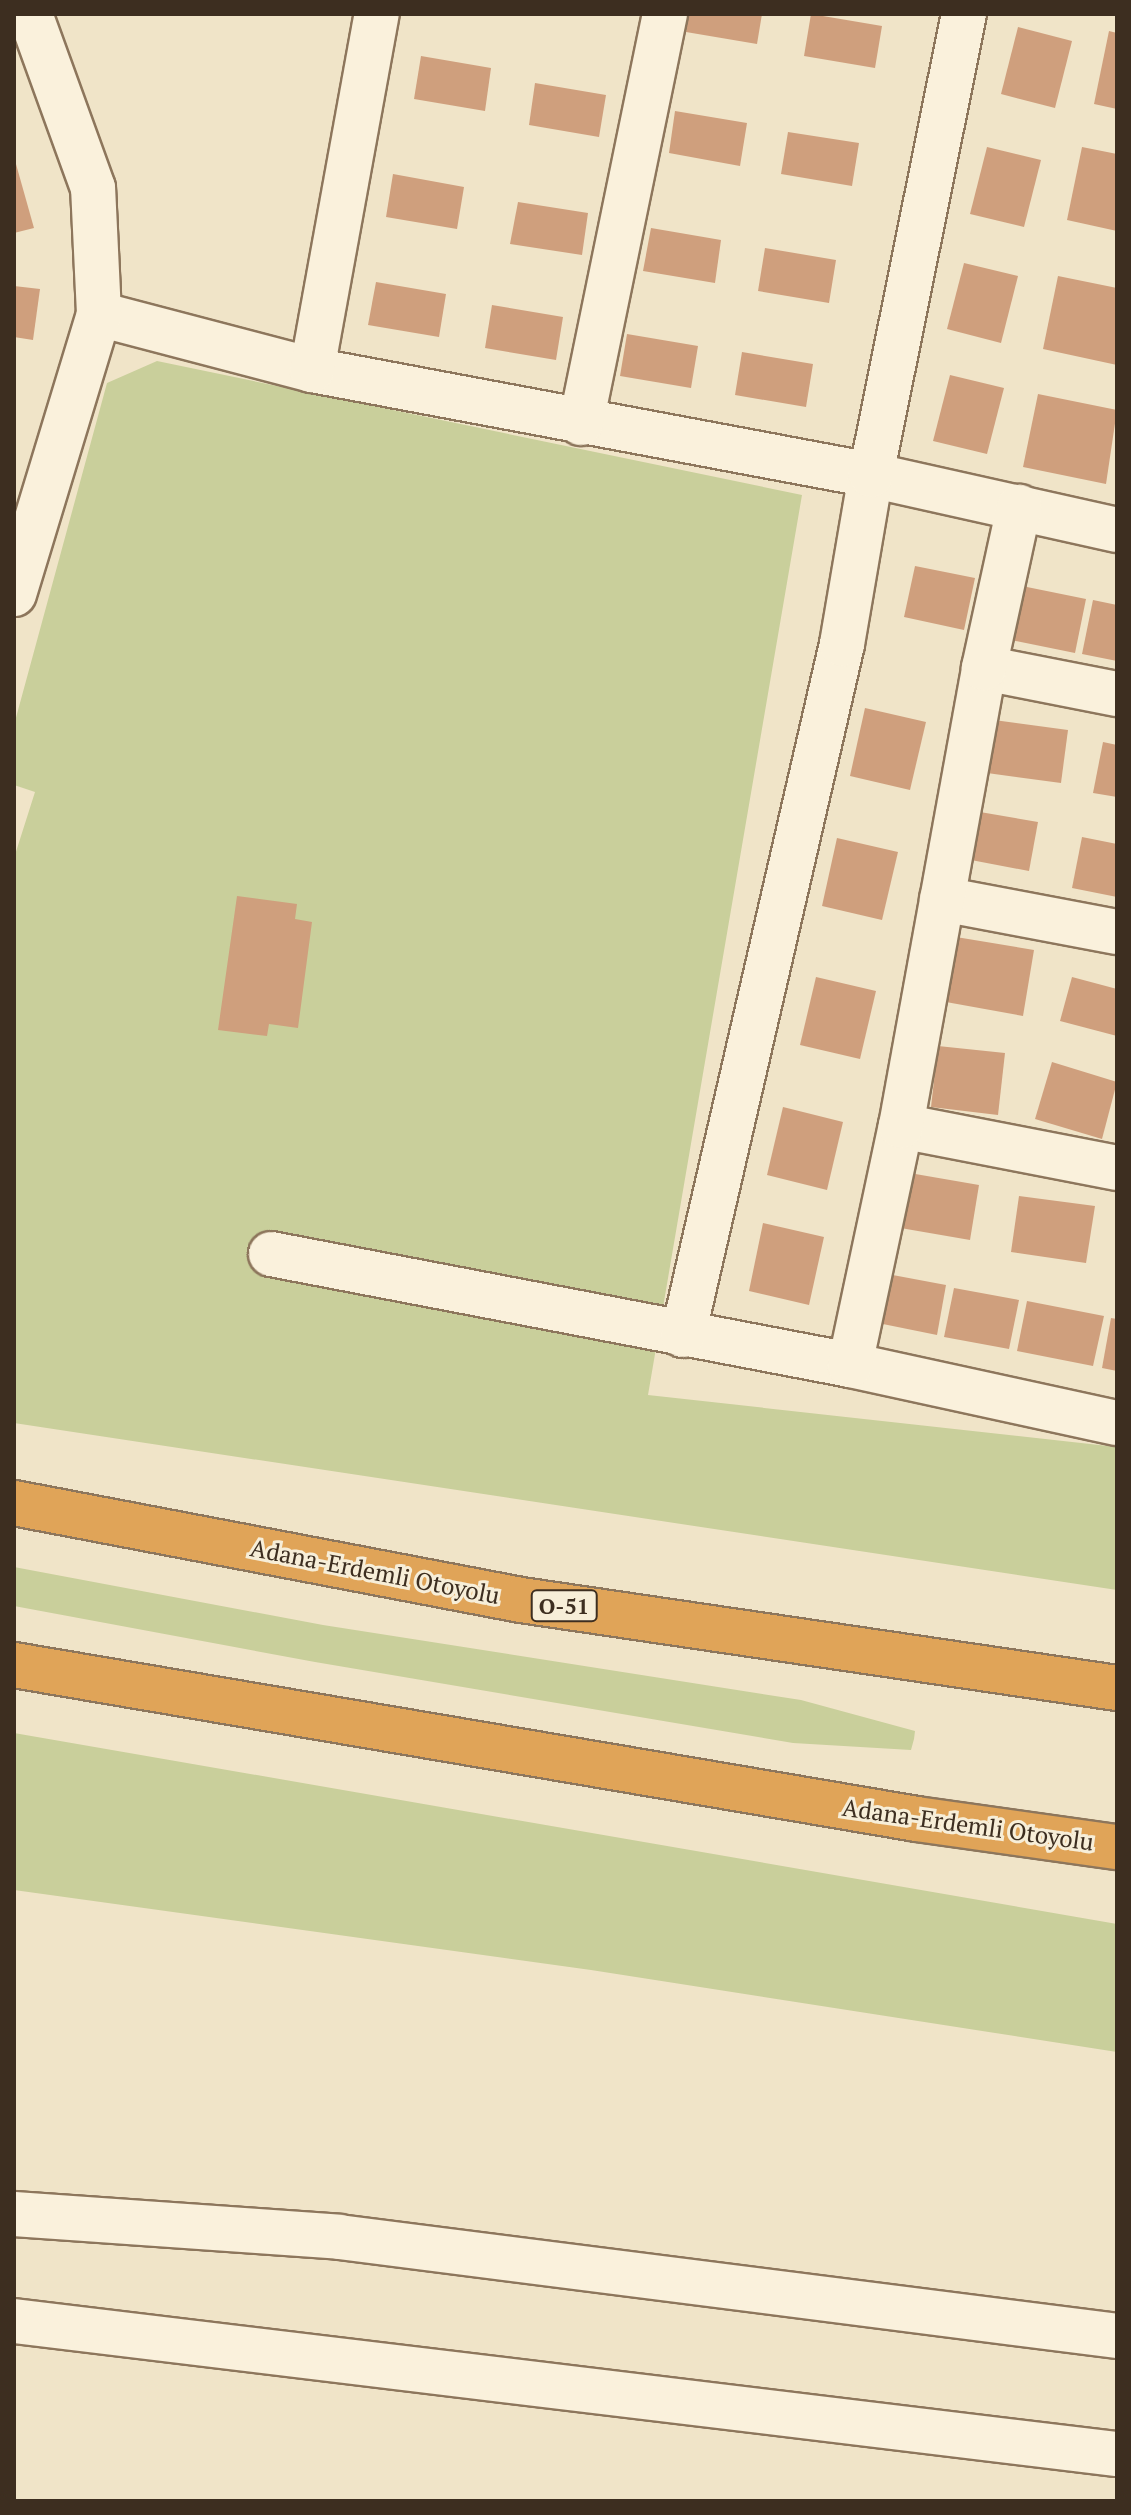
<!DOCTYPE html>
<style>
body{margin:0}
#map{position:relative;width:1131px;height:2515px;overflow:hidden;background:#f0e4c8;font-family:"PT Serif",serif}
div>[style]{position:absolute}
.green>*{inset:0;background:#c9cf9b}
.building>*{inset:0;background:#cf9f7d}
.roads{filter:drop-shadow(2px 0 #8d765c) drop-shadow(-2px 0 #8d765c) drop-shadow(0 2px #8d765c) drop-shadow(0 -2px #8d765c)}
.minor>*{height:44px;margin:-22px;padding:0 22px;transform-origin:22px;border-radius:22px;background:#faf1dc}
.tertiary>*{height:44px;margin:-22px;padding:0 22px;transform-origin:22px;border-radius:22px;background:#faf1dc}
.motorway>*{height:44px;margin:-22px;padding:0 22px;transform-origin:22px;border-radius:22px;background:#e0a458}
span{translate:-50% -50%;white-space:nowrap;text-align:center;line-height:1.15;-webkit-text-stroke:6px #f7eed8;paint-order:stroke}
.shield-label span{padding:2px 6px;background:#f7eed8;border:2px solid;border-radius:6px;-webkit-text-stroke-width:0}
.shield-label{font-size:22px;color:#3d2e20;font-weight:700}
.street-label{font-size:24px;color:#3d2e20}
.frame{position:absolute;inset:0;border:16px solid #3d2e20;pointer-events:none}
</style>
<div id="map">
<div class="green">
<div style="clip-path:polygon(157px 361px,802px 495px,648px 1395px,1117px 1447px,1117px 1590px,14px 1423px,14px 858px,35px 792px,14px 785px,14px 725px,107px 383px)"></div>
<div style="clip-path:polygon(14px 1567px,323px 1625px,801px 1700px,915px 1731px,914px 1739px,911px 1750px,793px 1743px,315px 1662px,14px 1606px)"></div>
<div style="clip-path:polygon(14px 1733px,1117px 1924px,1117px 2052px,591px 1970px,14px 1890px)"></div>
</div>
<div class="building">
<div style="clip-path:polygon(689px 14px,762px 14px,757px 44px,686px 32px)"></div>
<div style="clip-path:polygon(811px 14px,882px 26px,875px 68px,804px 56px)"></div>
<div style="clip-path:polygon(1018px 27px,1072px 41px,1055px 108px,1001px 94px)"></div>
<div style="clip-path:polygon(1109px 31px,1117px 33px,1117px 109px,1094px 104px)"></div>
<div style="clip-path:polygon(421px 56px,491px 68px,485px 111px,414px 99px)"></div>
<div style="clip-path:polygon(535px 83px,606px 95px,599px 137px,529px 125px)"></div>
<div style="clip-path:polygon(675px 111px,747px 123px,740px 166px,669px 153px)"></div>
<div style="clip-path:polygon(788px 132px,859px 143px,852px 186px,781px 174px)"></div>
<div style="clip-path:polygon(987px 147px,1041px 160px,1024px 227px,970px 214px)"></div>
<div style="clip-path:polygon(1082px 147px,1117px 154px,1117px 231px,1067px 220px)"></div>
<div style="clip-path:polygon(14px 157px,34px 228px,14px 233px)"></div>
<div style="clip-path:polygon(393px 174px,464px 187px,457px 229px,386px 217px)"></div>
<div style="clip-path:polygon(518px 202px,588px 213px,582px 255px,510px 244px)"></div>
<div style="clip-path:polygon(651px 228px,721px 240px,715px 283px,643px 271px)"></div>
<div style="clip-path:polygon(765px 248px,836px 260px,829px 303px,758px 291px)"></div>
<div style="clip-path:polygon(964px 263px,1018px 276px,1001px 343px,947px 329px)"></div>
<div style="clip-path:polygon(1058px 276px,1117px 288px,1117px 365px,1043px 349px)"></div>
<div style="clip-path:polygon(376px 282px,446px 294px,439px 337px,368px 325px)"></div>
<div style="clip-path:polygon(14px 286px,40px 289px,33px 340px,14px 337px)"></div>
<div style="clip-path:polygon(492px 305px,563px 317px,556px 360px,485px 348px)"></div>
<div style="clip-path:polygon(627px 334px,698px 346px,691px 388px,620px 376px)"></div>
<div style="clip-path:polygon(742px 352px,813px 364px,806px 407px,735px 395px)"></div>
<div style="clip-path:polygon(950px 375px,1004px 388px,987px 454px,933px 441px)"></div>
<div style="clip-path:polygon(1038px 394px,1117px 410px,1106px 484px,1023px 467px)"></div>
<div style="clip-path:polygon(915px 566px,975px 578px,964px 630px,904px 617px)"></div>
<div style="clip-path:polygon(1022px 586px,1086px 599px,1075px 653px,1011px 640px)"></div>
<div style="clip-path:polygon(1093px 600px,1117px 605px,1117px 661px,1082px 654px)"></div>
<div style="clip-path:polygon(865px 708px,926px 722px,910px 790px,850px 776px)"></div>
<div style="clip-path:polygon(994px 720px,1068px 730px,1061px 783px,987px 773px)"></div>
<div style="clip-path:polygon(1103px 742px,1117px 745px,1117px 797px,1093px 793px)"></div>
<div style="clip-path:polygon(980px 812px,1038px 822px,1029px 871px,971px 860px)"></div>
<div style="clip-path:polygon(1082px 837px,1117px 844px,1117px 897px,1072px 888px)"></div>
<div style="clip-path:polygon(837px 838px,898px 852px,882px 920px,822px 906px)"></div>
<div style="clip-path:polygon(237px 896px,297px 904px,295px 919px,312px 922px,298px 1028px,269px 1024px,267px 1036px,218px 1030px)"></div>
<div style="clip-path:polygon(956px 937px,1034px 950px,1023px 1016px,946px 1002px)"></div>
<div style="clip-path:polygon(816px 977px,876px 991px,860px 1059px,800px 1045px)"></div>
<div style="clip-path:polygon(1072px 977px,1117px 989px,1117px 1036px,1060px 1021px)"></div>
<div style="clip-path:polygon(938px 1046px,1005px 1053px,998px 1115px,931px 1107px)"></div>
<div style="clip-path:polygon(1052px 1062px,1117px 1082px,1102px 1139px,1035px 1119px)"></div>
<div style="clip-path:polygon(783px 1107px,843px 1122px,827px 1190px,767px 1175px)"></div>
<div style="clip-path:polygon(898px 1171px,979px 1185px,970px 1240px,889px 1226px)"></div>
<div style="clip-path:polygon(1019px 1196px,1095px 1206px,1086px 1263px,1011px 1252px)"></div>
<div style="clip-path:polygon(763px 1223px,824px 1237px,809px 1305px,749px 1291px)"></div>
<div style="clip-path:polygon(882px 1273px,946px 1285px,937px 1335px,873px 1322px)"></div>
<div style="clip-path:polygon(954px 1288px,1019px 1300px,1009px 1349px,944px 1337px)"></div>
<div style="clip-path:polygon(1027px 1301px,1104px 1316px,1093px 1366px,1017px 1351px)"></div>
<div style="clip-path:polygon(1111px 1318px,1117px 1319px,1117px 1371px,1102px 1368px)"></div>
</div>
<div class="roads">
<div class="minor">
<div style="left:99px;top:314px;width:220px;rotate:14.7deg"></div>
<div style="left:312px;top:370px;width:569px;rotate:10.64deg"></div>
<div style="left:871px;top:475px;width:252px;rotate:12.6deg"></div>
<div style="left:312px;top:370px;width:362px;rotate:-79.7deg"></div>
<div style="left:581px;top:423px;width:418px;rotate:-78.4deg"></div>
<div style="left:14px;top:594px;width:293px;rotate:-73.1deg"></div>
<div style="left:99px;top:314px;width:126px;rotate:-92.7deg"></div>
<div style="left:93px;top:188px;width:185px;rotate:-109.9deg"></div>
<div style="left:984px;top:668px;width:136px;rotate:11.1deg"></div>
<div style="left:942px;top:899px;width:178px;rotate:10.7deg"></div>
<div style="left:901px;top:1126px;width:220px;rotate:11deg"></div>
<div style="left:271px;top:1254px;width:590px;rotate:10.85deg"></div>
<div style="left:850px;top:1365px;width:273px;rotate:12.3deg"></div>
<div style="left:683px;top:1335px;width:709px;rotate:-77.04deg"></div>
<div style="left:842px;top:644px;width:171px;rotate:-80.3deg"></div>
<div style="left:871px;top:475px;width:470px;rotate:-78.6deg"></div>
<div style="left:850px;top:1365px;width:244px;rotate:-78deg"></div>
<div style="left:901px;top:1126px;width:465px;rotate:-79.7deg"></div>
<div style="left:984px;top:668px;width:165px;rotate:-77.7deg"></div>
</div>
<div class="tertiary">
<div style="left:14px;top:2214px;width:326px;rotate:4deg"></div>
<div style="left:339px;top:2237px;width:784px;rotate:7.25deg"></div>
<div style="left:14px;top:2321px;width:1111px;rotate:6.88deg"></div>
</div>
<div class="motorway">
<div style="left:14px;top:1503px;width:516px;rotate:10.83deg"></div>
<div style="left:521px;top:1600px;width:602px;rotate:8.4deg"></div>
<div style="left:14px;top:1665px;width:916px;rotate:9.68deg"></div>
<div style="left:917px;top:1819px;width:202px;rotate:8deg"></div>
</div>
</div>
<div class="shield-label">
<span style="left:564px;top:1606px">O-51</span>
</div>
<div class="street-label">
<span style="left:375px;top:1572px;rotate:11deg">Adana-Erdemli Otoyolu</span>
<span style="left:968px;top:1825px;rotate:8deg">Adana-Erdemli Otoyolu</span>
</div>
<div class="frame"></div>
</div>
